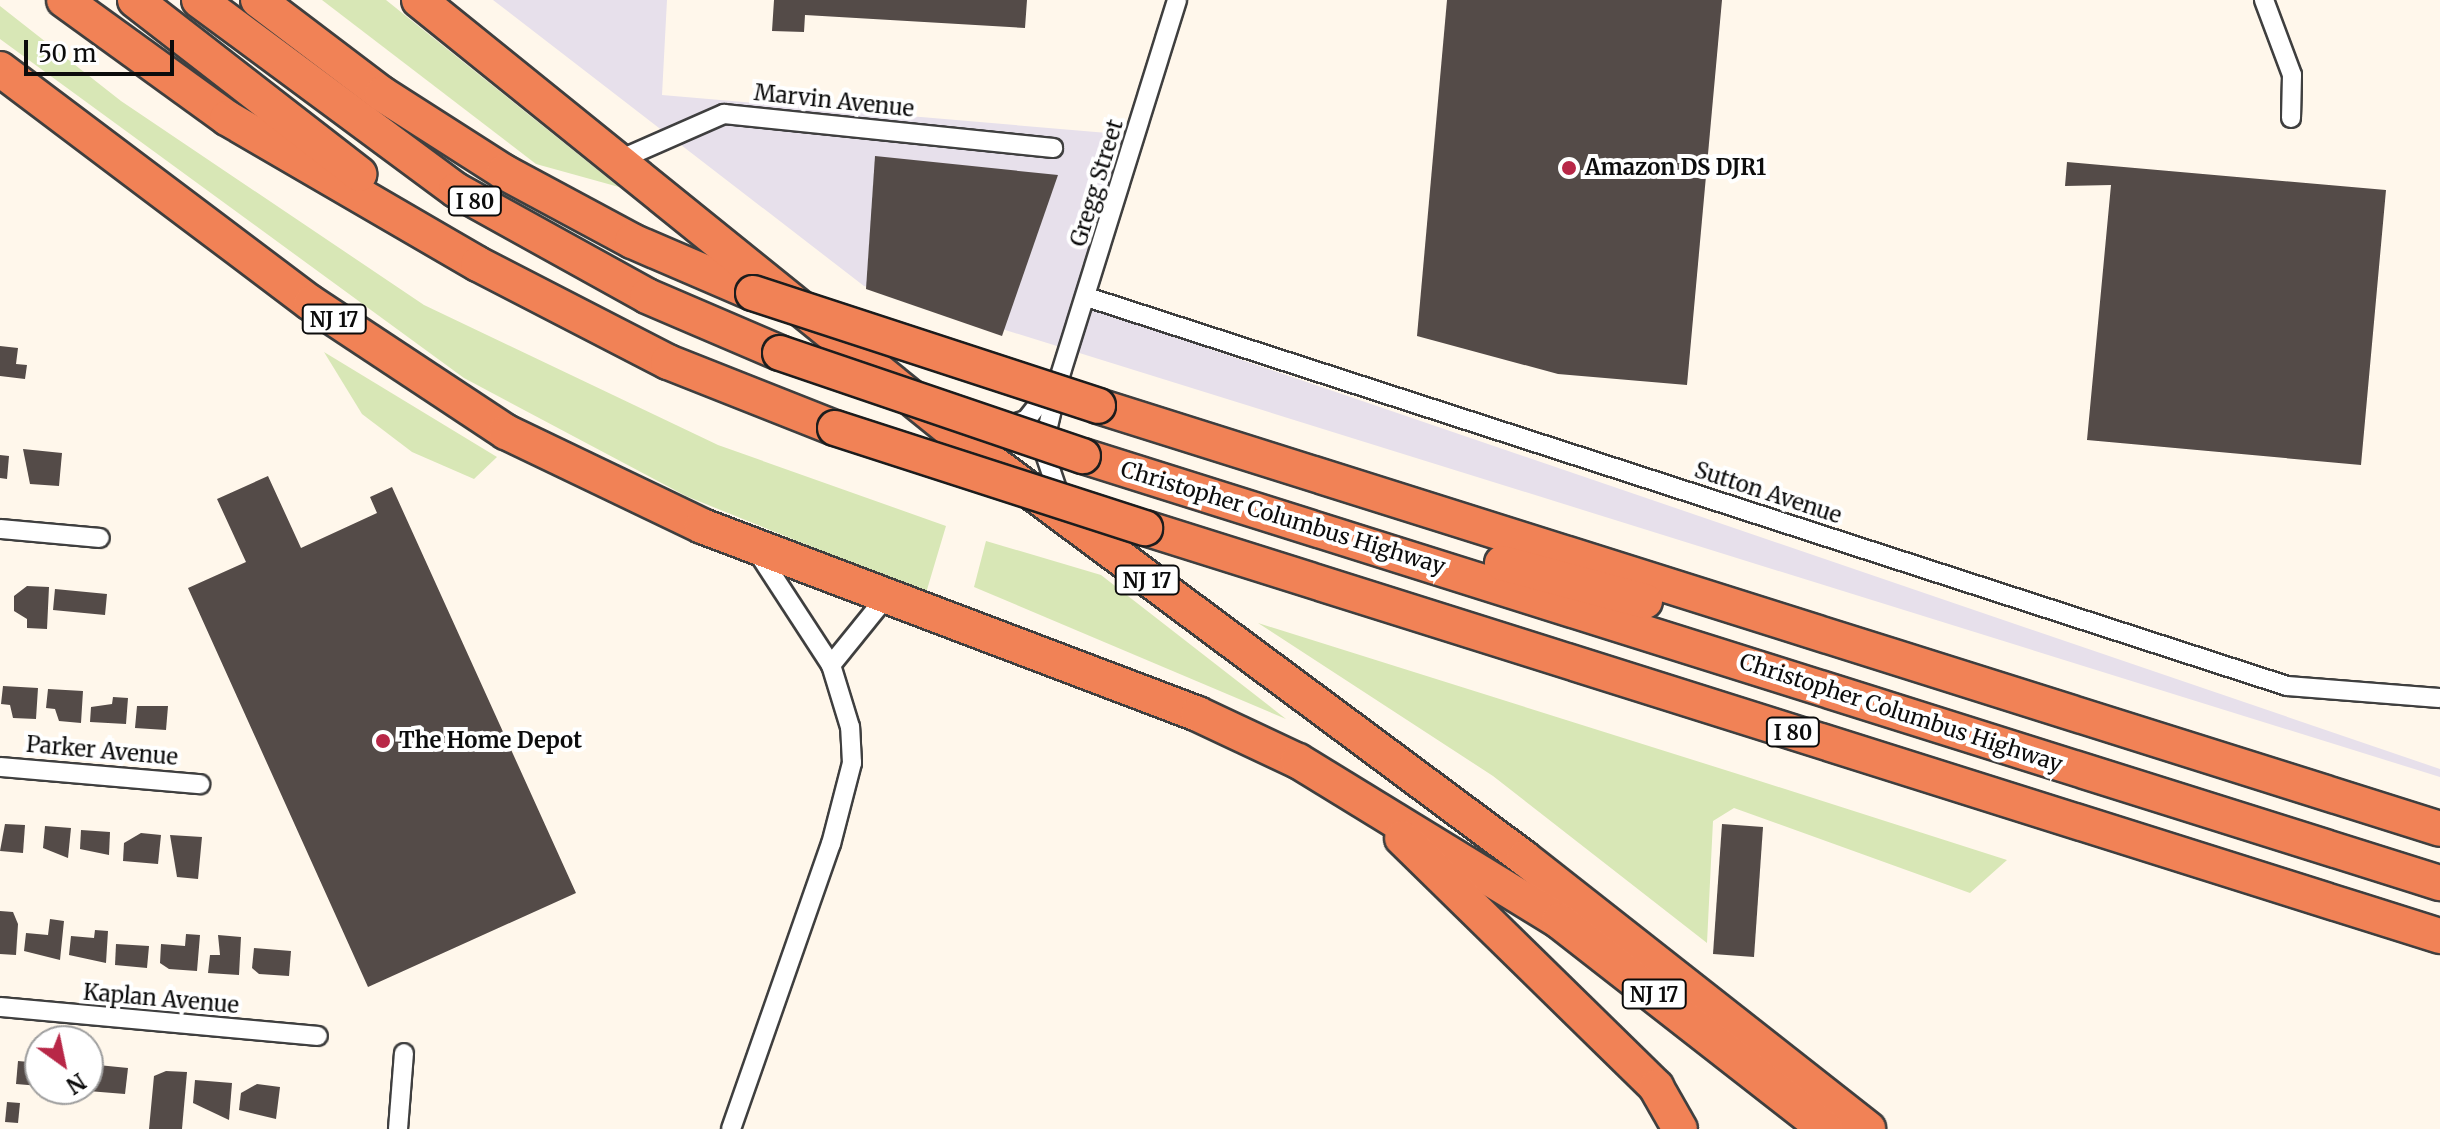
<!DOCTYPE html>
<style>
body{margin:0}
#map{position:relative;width:2440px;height:1129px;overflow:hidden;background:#fff7eb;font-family:Merriweather,serif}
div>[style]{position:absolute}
.industrial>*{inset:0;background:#e7e0eb}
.green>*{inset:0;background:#d8e7b6}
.building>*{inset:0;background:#544b48}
.roads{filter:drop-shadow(2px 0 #3f3f3f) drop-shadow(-2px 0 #3f3f3f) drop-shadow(0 2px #3f3f3f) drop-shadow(0 -2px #3f3f3f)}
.street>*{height:18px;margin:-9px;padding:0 9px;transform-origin:9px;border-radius:9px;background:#fff}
.highway>*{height:34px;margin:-17px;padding:0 17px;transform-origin:17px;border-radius:17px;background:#f18256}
.bridges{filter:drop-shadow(2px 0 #1d1d1d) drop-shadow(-2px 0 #1d1d1d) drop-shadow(0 2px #1d1d1d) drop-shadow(0 -2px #1d1d1d)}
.highway-bridge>*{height:34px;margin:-17px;padding:0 17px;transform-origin:17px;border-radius:17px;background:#f18256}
.dots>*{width:22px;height:22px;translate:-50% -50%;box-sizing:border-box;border:4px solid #fff;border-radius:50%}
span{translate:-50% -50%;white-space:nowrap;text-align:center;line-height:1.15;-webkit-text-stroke:8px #fff;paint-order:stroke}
.shield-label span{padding:2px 6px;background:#fff;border:2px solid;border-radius:6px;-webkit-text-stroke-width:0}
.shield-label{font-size:20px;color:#0c0c0c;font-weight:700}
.street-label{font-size:22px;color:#0c0c0c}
.poi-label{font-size:22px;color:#0c0c0c;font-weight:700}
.left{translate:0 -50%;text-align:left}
.north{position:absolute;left:24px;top:1025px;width:80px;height:80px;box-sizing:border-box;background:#fff;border:2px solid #9e9e9e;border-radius:50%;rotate:147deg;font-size:22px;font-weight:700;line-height:32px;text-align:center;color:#0c0c0c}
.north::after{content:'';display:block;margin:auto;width:28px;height:36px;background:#b82747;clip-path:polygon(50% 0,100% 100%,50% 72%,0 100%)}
.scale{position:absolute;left:24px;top:40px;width:150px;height:36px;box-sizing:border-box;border:4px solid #0c0c0c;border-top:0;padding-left:10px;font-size:24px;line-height:28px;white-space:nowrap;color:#0c0c0c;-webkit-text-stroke:6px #fff;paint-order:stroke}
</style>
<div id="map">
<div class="industrial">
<div style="clip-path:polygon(493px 0,667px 0,662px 95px,1131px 135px,1075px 303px,2440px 769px,2440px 777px,864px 286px)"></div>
</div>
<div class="green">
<div style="clip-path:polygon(322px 0,386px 0,619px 187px,536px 164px)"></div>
<div style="clip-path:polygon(0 6px,121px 101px,424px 305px,718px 445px,946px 526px,926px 593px,686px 496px,464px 378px,0 39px)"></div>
<div style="clip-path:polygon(324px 352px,497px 457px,474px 479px,412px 452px,362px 414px)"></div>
<div style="clip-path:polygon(986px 541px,1101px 575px,1286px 719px,974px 587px)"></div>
<div style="clip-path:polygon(1258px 623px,1741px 775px,2007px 860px,1970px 893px,1734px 808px,1713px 821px,1707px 943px,1493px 776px)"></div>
</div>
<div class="building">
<div style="clip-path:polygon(774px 0,1027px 0,1025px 28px,805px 15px,804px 32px,772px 31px)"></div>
<div style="clip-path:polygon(1447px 0,1722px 0,1687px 385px,1558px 374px,1417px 336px)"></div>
<div style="clip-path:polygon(875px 156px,1058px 175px,1002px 336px,866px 289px)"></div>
<div style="clip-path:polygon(2067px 162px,2386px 190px,2361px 465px,2087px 440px,2111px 185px,2065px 186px)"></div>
<div style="clip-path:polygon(0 346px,18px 348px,16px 364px,27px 365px,25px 379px,0 376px)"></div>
<div style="clip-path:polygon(23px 449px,62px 453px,59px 486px,30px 484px)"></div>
<div style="clip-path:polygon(0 455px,9px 456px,7px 479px,0 478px)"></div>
<div style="clip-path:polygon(268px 476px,301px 548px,377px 513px,370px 497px,392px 487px,576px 893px,368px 987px,188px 588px,246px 562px,217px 499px)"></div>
<div style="clip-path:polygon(27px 586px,49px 587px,47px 629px,27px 628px,27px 619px,14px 611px,14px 596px)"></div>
<div style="clip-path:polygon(55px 589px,107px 594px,105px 615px,53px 610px)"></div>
<div style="clip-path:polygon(3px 686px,38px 688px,36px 719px,13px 718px,10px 705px,1px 704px)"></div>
<div style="clip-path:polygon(48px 689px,83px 691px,81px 723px,59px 721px,55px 709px,46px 708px)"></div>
<div style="clip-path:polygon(113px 697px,128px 698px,126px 724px,90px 722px,91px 707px,112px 704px)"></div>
<div style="clip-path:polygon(137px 706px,168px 706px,166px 730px,135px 728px)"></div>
<div style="clip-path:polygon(5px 824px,25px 825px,23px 853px,0 851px)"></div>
<div style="clip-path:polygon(1722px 824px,1763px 827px,1754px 957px,1713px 954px)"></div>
<div style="clip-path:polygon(45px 826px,71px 828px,68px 858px,43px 848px)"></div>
<div style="clip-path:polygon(81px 830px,110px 832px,109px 855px,80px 849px)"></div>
<div style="clip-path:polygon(141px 833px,161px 835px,158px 864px,123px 861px,124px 843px)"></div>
<div style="clip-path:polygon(170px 835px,202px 837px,198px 879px,177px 877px)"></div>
<div style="clip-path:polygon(0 911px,13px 912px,18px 924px,16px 955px,0 954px)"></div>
<div style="clip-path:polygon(50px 919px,64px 921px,60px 960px,24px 951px,26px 933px,48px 935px)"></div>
<div style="clip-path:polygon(95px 930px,108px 931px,106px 963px,69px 955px,71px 936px,94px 938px)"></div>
<div style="clip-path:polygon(186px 934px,200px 935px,197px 971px,169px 969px,160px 963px,161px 944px,185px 946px)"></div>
<div style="clip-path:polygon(218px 935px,241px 937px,239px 975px,208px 973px,210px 955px,220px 955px)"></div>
<div style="clip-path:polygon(116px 944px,149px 946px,147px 968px,115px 965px)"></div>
<div style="clip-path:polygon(254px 948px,291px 951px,289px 976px,259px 974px,252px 968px)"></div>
<div style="clip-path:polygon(18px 1061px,40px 1063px,40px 1086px,16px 1084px)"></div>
<div style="clip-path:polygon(88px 1064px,128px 1068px,125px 1094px,88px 1091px)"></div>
<div style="clip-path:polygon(166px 1071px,187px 1072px,182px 1129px,149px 1129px,154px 1076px)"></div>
<div style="clip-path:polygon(195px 1080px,232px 1083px,229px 1120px,193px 1103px)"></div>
<div style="clip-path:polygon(257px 1084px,280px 1087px,276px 1119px,239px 1110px,241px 1093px)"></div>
<div style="clip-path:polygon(7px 1102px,20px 1103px,18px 1123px,5px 1122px)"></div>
</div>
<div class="roads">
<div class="street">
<div style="left:2264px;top:0;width:80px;rotate:69.5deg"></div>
<div style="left:2292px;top:75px;width:43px;rotate:91.3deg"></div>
<div style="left:619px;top:160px;width:115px;rotate:-23.7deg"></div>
<div style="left:724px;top:114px;width:331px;rotate:5.9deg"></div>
<div style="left:1087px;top:297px;width:1261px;rotate:17.96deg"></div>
<div style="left:2287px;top:686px;width:153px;rotate:4.5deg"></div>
<div style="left:1007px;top:426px;width:20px;rotate:-18deg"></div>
<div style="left:1026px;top:420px;width:42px;rotate:-51.8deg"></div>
<div style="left:1060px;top:498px;width:53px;rotate:-108.8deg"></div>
<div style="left:1043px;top:448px;width:71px;rotate:-76.9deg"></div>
<div style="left:1059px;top:379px;width:397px;rotate:-72.7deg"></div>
<div style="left:0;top:529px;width:100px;rotate:5.1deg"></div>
<div style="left:831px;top:665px;width:87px;rotate:-51deg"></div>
<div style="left:0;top:767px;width:201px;rotate:4.9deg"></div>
<div style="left:0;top:1007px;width:319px;rotate:5.2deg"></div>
<div style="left:398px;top:1129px;width:76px;rotate:-85.5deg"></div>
<div style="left:731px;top:1129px;width:302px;rotate:-70.7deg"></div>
<div style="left:831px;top:844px;width:84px;rotate:-75.5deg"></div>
<div style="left:852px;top:763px;width:36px;rotate:-93deg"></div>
<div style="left:850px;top:727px;width:65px;rotate:-107deg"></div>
<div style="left:831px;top:665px;width:137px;rotate:-123.1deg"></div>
</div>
<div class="highway">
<div style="left:64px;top:0;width:201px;rotate:35.9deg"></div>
<div style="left:227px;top:118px;width:290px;rotate:30.2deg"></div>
<div style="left:478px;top:264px;width:214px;rotate:27.3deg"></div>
<div style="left:668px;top:362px;width:180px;rotate:21.6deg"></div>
<div style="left:135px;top:0;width:284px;rotate:37.8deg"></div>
<div style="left:199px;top:0;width:320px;rotate:36.5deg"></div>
<div style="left:456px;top:190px;width:218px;rotate:29deg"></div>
<div style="left:647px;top:296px;width:145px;rotate:23.2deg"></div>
<div style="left:258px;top:0;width:156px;rotate:37.2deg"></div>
<div style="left:382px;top:94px;width:145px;rotate:32.6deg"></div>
<div style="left:504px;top:172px;width:145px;rotate:28.3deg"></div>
<div style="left:632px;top:241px;width:132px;rotate:23.3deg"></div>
<div style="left:419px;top:0;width:724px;rotate:38.94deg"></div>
<div style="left:982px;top:455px;width:675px;rotate:36.63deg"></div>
<div style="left:1524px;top:858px;width:438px;rotate:38.2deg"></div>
<div style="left:0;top:69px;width:389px;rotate:37deg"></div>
<div style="left:311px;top:303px;width:234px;rotate:33.5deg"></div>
<div style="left:506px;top:432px;width:217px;rotate:25.6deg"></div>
<div style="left:702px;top:526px;width:530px;rotate:20.76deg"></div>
<div style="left:1198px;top:714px;width:110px;rotate:25.2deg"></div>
<div style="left:1298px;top:761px;width:306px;rotate:31.5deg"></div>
<div style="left:1559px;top:921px;width:338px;rotate:38deg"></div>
<div style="left:1098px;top:406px;width:1407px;rotate:17.49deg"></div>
<div style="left:1083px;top:456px;width:1423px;rotate:17.47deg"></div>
<div style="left:1145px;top:528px;width:1358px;rotate:17.49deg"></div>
<div style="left:1502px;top:563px;width:148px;rotate:14.9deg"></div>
<div style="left:1402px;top:838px;width:356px;rotate:44.4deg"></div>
<div style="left:1656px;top:1087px;width:48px;rotate:60.3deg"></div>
</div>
</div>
<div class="bridges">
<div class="highway-bridge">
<div style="left:753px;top:293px;width:363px;rotate:18.1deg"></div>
<div style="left:780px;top:353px;width:320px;rotate:18.8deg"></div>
<div style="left:835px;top:428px;width:326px;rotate:17.9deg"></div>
</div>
</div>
<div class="dots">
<div style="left:1569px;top:168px;background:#b82747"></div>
<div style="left:383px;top:741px;background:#b82747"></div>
</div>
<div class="shield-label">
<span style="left:475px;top:201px">I 80</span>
<span style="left:334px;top:319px">NJ 17</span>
<span style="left:1147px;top:580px">NJ 17</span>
<span style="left:1793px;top:732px">I 80</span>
<span style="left:1654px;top:994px">NJ 17</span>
</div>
<div class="street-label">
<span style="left:834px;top:101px;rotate:6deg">Marvin Avenue</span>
<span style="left:1097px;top:183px;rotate:-73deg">Gregg Street</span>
<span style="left:1768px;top:493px;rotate:18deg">Sutton Avenue</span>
<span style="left:1283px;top:518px;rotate:17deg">Christopher Columbus Highway</span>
<span style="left:1901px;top:713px;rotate:18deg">Christopher Columbus Highway</span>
<span style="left:102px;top:751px;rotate:5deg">Parker Avenue</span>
<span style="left:161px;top:999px;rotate:5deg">Kaplan Avenue</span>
</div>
<div class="poi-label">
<span class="left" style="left:1585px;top:168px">Amazon DS DJR1</span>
<span class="left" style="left:399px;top:741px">The Home Depot</span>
</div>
<div class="north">N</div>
<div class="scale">50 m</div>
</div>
